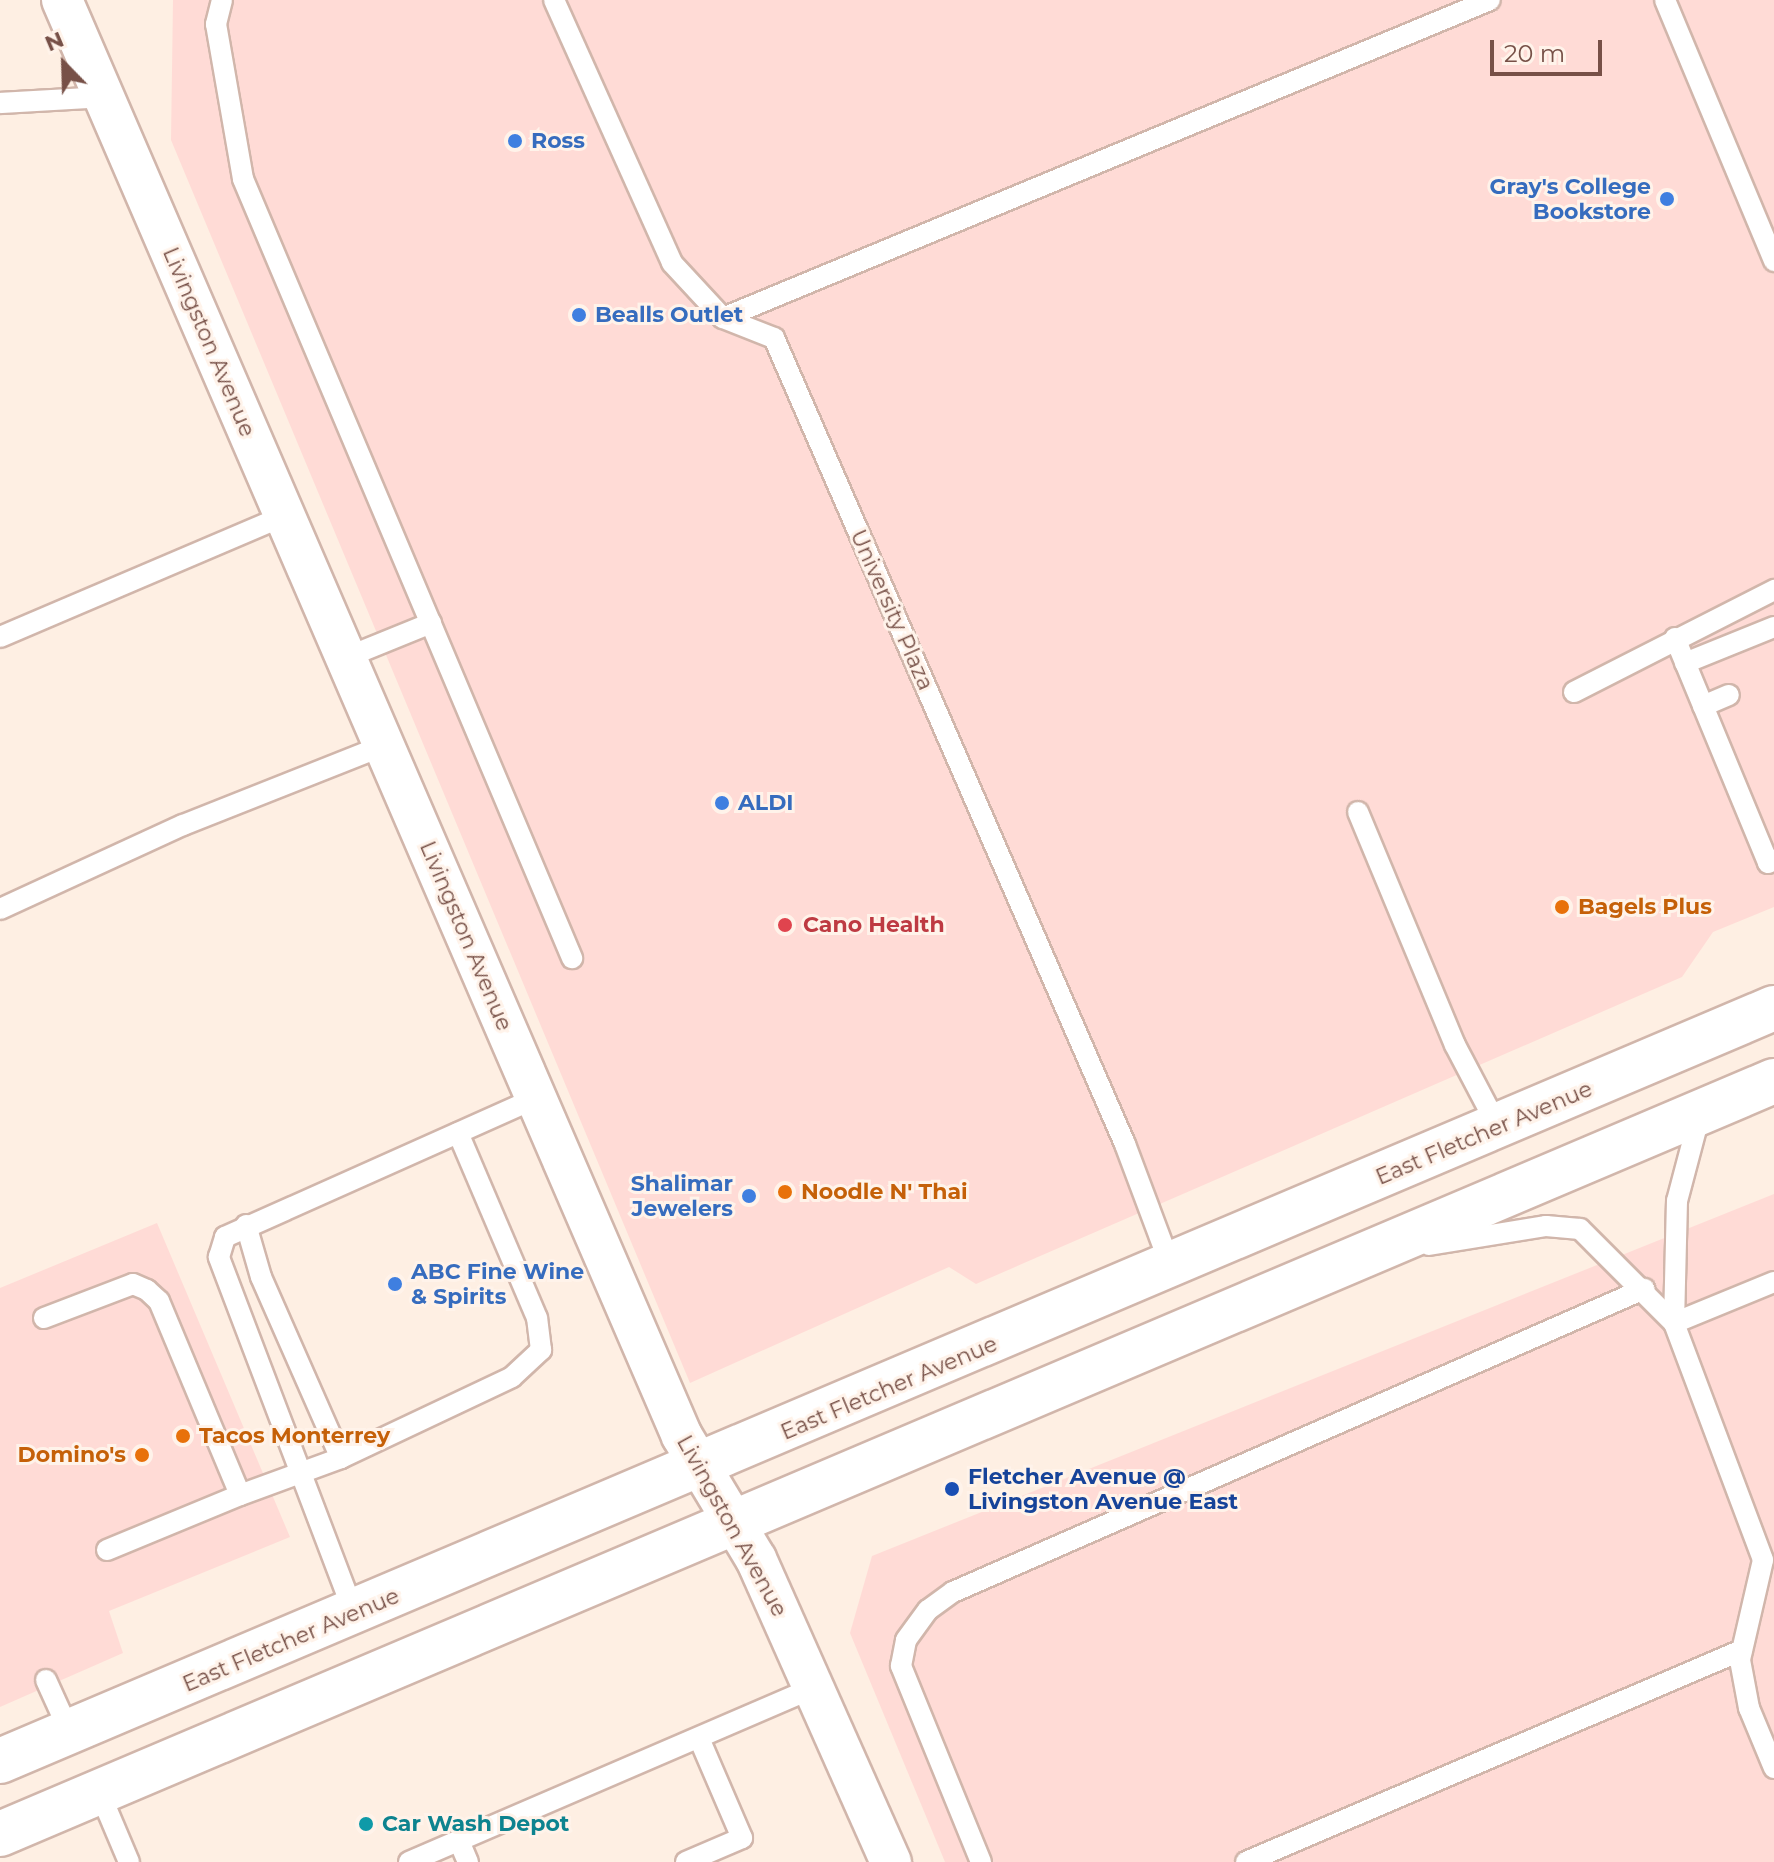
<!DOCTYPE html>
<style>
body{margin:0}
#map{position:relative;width:1774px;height:1862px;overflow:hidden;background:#feefe3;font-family:Montserrat,sans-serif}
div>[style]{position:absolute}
.commercial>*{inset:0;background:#ffdbd6}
.roads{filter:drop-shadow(2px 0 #d1b6ab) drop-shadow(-2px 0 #d1b6ab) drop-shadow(0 2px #d1b6ab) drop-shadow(0 -2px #d1b6ab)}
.service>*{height:20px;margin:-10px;padding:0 10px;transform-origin:10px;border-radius:10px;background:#fff}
.minor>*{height:40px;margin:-20px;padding:0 20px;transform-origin:20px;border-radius:20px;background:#fff}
.secondary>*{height:44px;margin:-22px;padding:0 22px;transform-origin:22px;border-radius:22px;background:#fff}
.dots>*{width:22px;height:22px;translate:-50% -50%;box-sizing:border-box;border:4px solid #fff3ea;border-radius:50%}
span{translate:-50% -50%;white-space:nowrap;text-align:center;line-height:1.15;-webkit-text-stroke:6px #fff3ea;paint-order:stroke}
.shop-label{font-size:22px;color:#366cbe;font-weight:700}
.left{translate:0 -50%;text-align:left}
.right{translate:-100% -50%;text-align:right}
.street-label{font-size:22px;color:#775047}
.food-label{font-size:22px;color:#c56008;font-weight:700}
.health-label{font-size:22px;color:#be3a42;font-weight:700}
.transit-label{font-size:22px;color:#164399;font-weight:700}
.culture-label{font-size:22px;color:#0d838f;font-weight:700}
.north{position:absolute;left:24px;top:24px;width:80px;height:80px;-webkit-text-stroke:6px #fff3ea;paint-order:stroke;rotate:337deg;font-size:22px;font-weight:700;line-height:32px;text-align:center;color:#775047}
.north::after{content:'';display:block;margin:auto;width:28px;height:36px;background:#775047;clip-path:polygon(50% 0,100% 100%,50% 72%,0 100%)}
.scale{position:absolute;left:1490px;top:40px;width:112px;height:36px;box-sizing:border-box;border:4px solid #775047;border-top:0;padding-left:10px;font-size:24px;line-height:28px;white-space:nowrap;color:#775047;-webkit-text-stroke:6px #fff3ea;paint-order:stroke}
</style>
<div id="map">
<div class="commercial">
<div style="clip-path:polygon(173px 0,1774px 0,1774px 907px,1713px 932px,1682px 977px,976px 1284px,949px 1267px,690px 1383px,171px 140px)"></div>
<div style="clip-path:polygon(1774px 1194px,1774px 1862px,945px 1862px,850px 1633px,872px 1556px)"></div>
<div style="clip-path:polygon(157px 1223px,290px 1537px,109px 1611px,123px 1653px,0 1707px,0 1288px)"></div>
</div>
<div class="roads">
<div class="service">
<div style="left:222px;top:0;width:25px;rotate:104deg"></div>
<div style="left:216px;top:24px;width:157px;rotate:80.1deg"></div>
<div style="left:243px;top:179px;width:846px;rotate:67.1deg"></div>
<div style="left:554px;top:0;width:288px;rotate:65.8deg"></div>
<div style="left:672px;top:263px;width:75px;rotate:47.2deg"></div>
<div style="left:723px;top:318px;width:55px;rotate:21.4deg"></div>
<div style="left:774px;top:338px;width:879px;rotate:66.47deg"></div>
<div style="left:1125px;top:1144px;width:131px;rotate:69.5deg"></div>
<div style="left:1665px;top:0;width:283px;rotate:67.3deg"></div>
<div style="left:0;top:103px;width:104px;rotate:-3.3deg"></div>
<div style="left:723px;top:318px;width:830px;rotate:-22.52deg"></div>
<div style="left:0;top:637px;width:309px;rotate:-23.1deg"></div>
<div style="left:1675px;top:638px;width:243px;rotate:67.5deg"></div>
<div style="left:1768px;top:863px;width:7px;rotate:-27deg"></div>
<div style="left:345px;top:658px;width:93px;rotate:-22.1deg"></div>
<div style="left:1685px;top:663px;width:96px;rotate:-22deg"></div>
<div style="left:1574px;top:692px;width:225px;rotate:-27deg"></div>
<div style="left:1703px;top:706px;width:28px;rotate:-23deg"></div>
<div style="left:1358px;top:812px;width:252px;rotate:67.4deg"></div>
<div style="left:1455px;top:1045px;width:93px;rotate:62.3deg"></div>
<div style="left:0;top:909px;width:201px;rotate:-24.7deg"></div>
<div style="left:183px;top:825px;width:215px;rotate:-21.6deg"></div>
<div style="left:246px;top:1225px;width:54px;rotate:73.9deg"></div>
<div style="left:261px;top:1277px;width:198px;rotate:66.2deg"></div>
<div style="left:1429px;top:1245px;width:119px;rotate:-9.2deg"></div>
<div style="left:1546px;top:1226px;width:34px;rotate:5deg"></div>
<div style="left:1580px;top:1229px;width:133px;rotate:45deg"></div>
<div style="left:1674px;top:1323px;width:253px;rotate:69.4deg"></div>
<div style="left:1763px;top:1560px;width:103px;rotate:103deg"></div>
<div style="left:1740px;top:1660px;width:49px;rotate:79.4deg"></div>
<div style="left:1749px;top:1708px;width:65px;rotate:67.4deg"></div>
<div style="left:44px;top:1318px;width:95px;rotate:-20.9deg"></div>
<div style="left:133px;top:1284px;width:15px;rotate:23deg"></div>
<div style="left:147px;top:1290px;width:16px;rotate:43deg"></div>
<div style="left:159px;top:1301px;width:210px;rotate:67.3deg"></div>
<div style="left:240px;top:1495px;width:108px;rotate:-20.1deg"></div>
<div style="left:341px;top:1458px;width:189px;rotate:-25.3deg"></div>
<div style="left:512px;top:1377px;width:40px;rotate:-43deg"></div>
<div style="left:541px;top:1350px;width:32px;rotate:-97deg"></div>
<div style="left:537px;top:1318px;width:201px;rotate:-113.1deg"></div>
<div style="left:1674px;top:1323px;width:122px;rotate:-88.6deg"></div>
<div style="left:1677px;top:1201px;width:90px;rotate:-75.2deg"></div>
<div style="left:1674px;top:1323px;width:108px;rotate:-22.3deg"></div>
<div style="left:107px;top:1550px;width:144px;rotate:-22.5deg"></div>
<div style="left:354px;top:1613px;width:381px;rotate:-110.8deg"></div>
<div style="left:219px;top:1257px;width:21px;rotate:-73deg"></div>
<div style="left:225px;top:1237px;width:341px;rotate:-24.1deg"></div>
<div style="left:46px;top:1680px;width:58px;rotate:65.6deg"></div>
<div style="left:99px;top:1791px;width:77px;rotate:67.1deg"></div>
<div style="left:459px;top:1841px;width:23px;rotate:67deg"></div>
<div style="left:409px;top:1862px;width:443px;rotate:-23.3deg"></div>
<div style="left:686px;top:1862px;width:61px;rotate:-23.2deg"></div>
<div style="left:742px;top:1838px;width:109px;rotate:-113.3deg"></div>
<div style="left:981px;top:1862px;width:212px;rotate:-112.2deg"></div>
<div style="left:901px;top:1666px;width:26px;rotate:-79deg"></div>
<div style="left:906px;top:1640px;width:37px;rotate:-54deg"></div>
<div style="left:928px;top:1610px;width:31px;rotate:-36deg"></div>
<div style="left:953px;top:1592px;width:755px;rotate:-23.68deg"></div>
<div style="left:1246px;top:1862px;width:539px;rotate:-23.14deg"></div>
</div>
<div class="minor">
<div style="left:62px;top:0;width:1564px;rotate:66.65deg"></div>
<div style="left:682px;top:1436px;width:144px;rotate:59deg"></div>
<div style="left:756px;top:1559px;width:332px;rotate:66deg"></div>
</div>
<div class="secondary">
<div style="left:0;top:1761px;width:1927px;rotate:-23deg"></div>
<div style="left:0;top:1834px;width:1927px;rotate:-23deg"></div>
</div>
</div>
<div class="dots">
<div style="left:515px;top:141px;background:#3f7fe0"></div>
<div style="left:1667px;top:199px;background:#3f7fe0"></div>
<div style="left:579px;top:315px;background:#3f7fe0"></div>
<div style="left:722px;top:803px;background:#3f7fe0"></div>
<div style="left:1562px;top:907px;background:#e8710a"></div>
<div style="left:785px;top:925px;background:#e0444e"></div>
<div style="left:785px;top:1192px;background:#e8710a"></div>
<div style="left:749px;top:1196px;background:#3f7fe0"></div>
<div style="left:395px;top:1284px;background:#3f7fe0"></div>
<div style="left:183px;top:1436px;background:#e8710a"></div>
<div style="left:142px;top:1455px;background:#e8710a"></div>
<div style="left:952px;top:1489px;background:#1a4fb4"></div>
<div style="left:366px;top:1824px;background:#0f9aa8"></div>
</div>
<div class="shop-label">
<span class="left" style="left:531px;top:141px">Ross</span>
<span class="right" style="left:1651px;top:199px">Gray's College<br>Bookstore</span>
<span class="left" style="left:595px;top:315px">Bealls Outlet</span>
<span class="left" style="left:738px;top:803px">ALDI</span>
<span class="right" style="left:733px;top:1196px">Shalimar<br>Jewelers</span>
<span class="left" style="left:411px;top:1284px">ABC Fine Wine<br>&amp; Spirits</span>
</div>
<div class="street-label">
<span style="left:209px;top:342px;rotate:67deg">Livingston Avenue</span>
<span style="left:892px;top:610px;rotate:66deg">University Plaza</span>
<span style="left:466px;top:936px;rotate:67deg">Livingston Avenue</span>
<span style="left:1484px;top:1133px;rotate:-23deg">East Fletcher Avenue</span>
<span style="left:889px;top:1388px;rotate:-23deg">East Fletcher Avenue</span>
<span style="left:732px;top:1526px;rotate:61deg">Livingston Avenue</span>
<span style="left:291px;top:1640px;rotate:-23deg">East Fletcher Avenue</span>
</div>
<div class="food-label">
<span class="left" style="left:1578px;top:907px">Bagels Plus</span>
<span class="left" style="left:801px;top:1192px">Noodle N' Thai</span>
<span class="left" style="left:199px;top:1436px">Tacos Monterrey</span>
<span class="right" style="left:126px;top:1455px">Domino's</span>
</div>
<div class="health-label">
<span class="left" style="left:803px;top:925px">Cano Health</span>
</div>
<div class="transit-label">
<span class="left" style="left:968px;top:1489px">Fletcher Avenue @<br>Livingston Avenue East</span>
</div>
<div class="culture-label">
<span class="left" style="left:382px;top:1824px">Car Wash Depot</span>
</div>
<div class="north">N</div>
<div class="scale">20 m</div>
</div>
